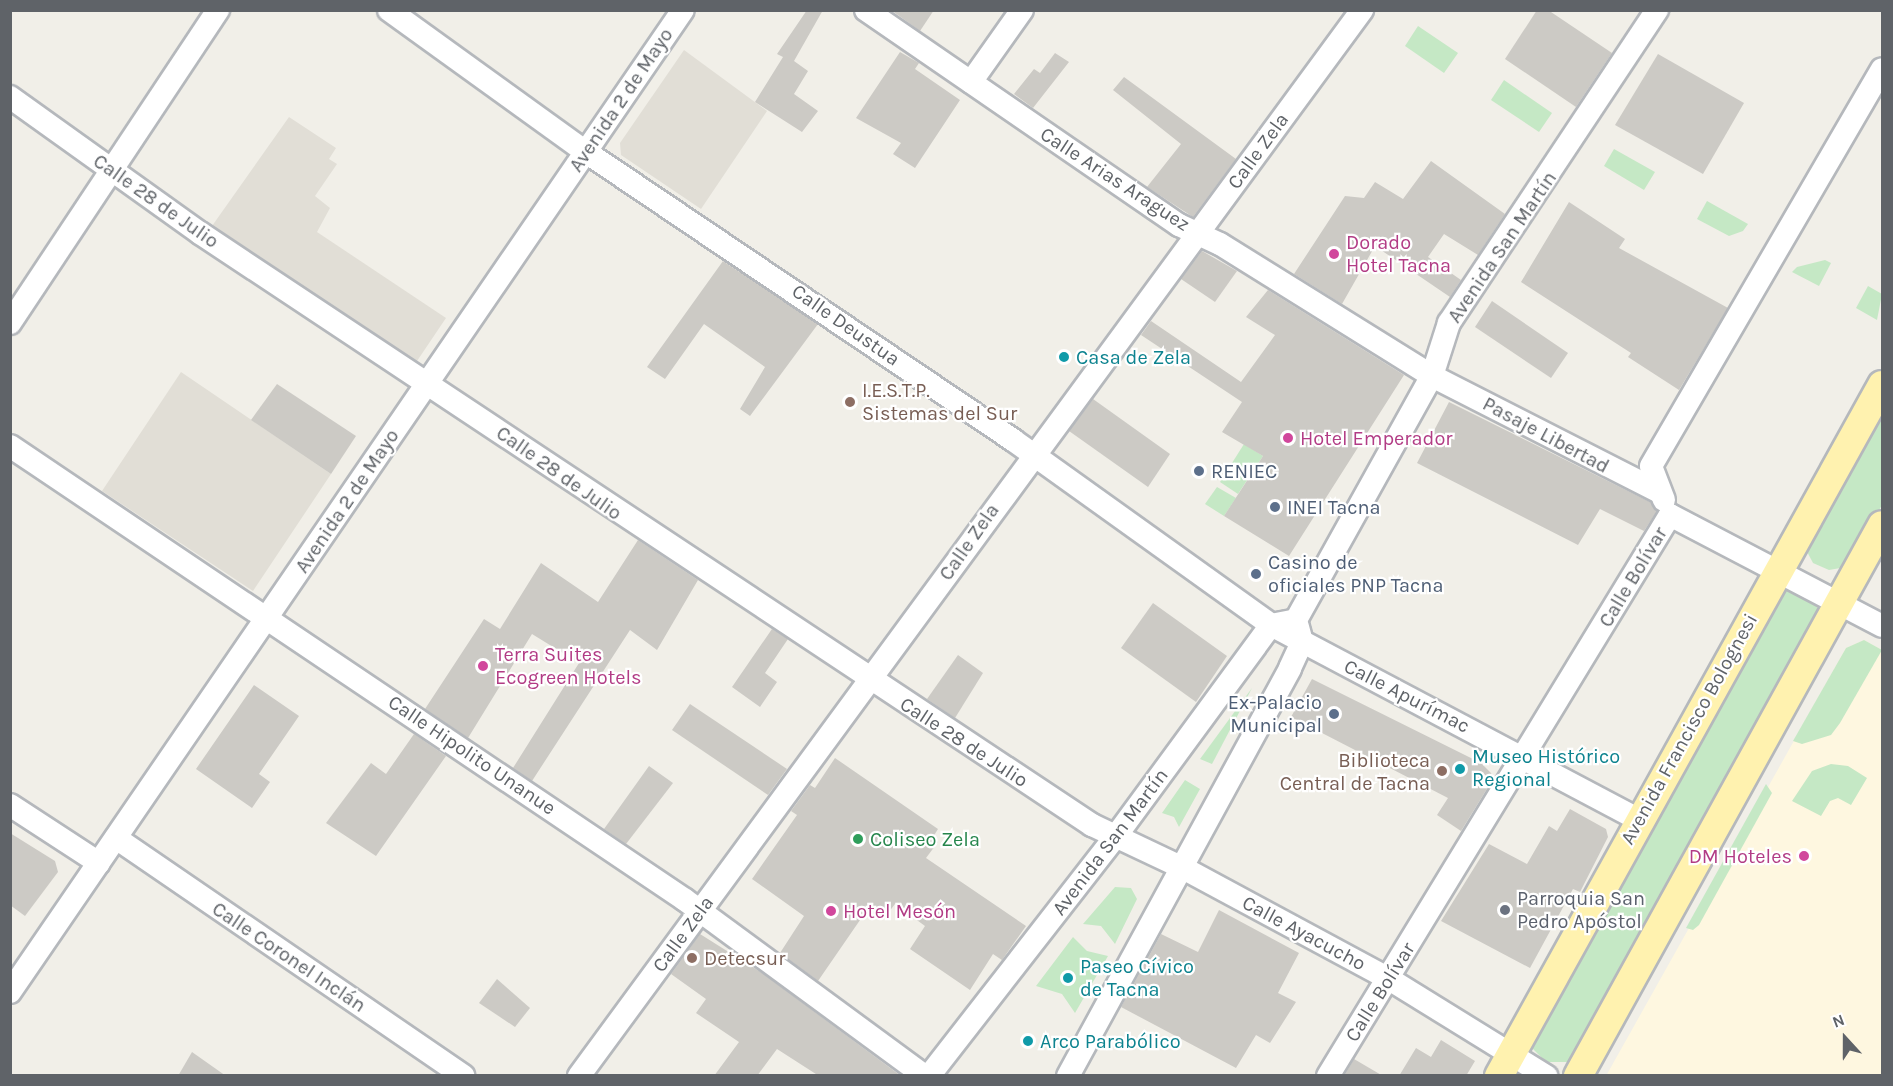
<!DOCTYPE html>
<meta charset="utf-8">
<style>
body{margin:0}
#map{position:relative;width:1893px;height:1086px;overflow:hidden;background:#f1efe8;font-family:Karla,sans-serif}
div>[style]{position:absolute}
.commercial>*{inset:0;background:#fef7e0}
.education>*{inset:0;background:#e1ded6}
.green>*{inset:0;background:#c5e8c5}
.building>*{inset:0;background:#cccac5}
.roads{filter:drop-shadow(2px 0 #b5b8bc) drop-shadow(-2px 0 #b5b8bc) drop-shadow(0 2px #b5b8bc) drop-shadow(0 -2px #b5b8bc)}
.minor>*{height:22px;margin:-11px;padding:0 11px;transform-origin:11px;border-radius:11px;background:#fff}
.major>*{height:28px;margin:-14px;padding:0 14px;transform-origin:14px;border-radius:14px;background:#fff2af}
.dots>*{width:16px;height:16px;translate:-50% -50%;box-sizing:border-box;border:3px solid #fff;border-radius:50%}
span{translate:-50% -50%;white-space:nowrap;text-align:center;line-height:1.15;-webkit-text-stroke:4.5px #fff;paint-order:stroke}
.street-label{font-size:20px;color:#5f6368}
.hotel-label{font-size:20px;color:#b23c85}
.left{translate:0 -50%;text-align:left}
.right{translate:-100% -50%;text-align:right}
.culture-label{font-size:20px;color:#0d838f}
.education-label{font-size:20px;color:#785e54}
.service-label{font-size:20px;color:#4e5e75}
.leisure-label{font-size:20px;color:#27864d}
.worship-label{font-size:20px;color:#5b616d}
.frame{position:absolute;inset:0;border:12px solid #5f6368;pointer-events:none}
.north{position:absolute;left:1815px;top:1008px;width:60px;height:60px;-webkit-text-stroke:4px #fff;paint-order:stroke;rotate:339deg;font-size:16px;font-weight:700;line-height:24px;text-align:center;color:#5f6368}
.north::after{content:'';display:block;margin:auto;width:21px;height:27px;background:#5f6368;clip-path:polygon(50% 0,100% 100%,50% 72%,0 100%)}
</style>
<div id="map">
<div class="commercial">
<div style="clip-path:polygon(1864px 640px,1882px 650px,1882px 1075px,1606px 1076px,1846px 648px)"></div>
</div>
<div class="education">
<div style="clip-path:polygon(684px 50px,767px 111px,701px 209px,621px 155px,620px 143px)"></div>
<div style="clip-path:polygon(289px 117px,336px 148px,329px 159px,337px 164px,315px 196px,330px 208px,317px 232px,446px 318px,415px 364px,292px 287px,212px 226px)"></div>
<div style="clip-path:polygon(181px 372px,331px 474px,253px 591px,102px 491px)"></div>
</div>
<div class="green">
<div style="clip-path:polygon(1418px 26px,1458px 53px,1444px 73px,1405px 46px)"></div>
<div style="clip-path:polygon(1504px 80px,1552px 113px,1539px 132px,1491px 100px)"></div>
<div style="clip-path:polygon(1614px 149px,1655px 172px,1644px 190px,1604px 166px)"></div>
<div style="clip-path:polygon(1707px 201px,1748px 224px,1743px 231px,1729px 236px,1697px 219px)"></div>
<div style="clip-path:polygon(1825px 260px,1831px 263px,1819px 286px,1792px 272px,1797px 267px)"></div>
<div style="clip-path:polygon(1868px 286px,1882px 294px,1877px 320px,1856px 308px)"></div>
<div style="clip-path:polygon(1882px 410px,1882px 505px,1846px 567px,1829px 570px,1813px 563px,1804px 546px)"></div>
<div style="clip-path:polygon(1244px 444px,1263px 456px,1238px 494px,1220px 482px)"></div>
<div style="clip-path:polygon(1217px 487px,1236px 498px,1224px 516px,1205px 504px)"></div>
<div style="clip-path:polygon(1780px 588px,1798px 589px,1817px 603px,1818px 616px,1575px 1062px,1546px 1062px,1529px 1045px)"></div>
<div style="clip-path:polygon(1864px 640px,1882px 650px,1840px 723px,1831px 735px,1802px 744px,1793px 741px,1846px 648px)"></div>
<div style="clip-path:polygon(1252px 688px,1212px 764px,1200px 759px)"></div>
<div style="clip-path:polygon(1831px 764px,1848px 766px,1867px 778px,1851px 805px,1838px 798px,1830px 801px,1821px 816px,1792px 801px,1812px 771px)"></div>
<div style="clip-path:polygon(1185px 780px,1200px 789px,1179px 827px,1174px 817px,1162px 813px)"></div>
<div style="clip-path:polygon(1766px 784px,1772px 793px,1699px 925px,1693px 930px,1686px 928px)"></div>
<div style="clip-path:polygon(1115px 887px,1131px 888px,1137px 899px,1115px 944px,1101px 926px,1083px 924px)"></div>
<div style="clip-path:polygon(1073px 937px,1087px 951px,1108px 956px,1075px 1013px,1062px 994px,1036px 986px)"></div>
</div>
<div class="building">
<div style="clip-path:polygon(807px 10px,823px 10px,794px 61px,808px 71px,794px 94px,818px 111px,802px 132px,755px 102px,783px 57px,777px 54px)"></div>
<div style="clip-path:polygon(891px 10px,934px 10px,920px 31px)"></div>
<div style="clip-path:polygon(1537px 10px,1548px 10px,1612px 53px,1576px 107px,1505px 59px)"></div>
<div style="clip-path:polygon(900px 52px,919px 63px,915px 69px,960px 100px,915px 168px,893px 154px,901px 143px,856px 118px)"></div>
<div style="clip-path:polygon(1055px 53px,1069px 62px,1033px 108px,1014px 94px,1034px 69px,1040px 73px)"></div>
<div style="clip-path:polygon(1658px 54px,1744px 103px,1703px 174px,1615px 125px)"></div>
<div style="clip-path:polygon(1124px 77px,1236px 159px,1193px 217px,1147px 187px,1181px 144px,1113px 90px)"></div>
<div style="clip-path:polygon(1431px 161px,1505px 214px,1478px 255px,1444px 234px,1428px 257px,1461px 280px,1450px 297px,1375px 246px,1342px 304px,1294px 274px,1345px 196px,1364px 198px,1375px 182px,1403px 199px)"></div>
<div style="clip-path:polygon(1569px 202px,1625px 239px,1619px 248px,1728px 308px,1679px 390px,1628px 357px,1631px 353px,1521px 282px)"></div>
<div style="clip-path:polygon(1202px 251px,1237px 271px,1215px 302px,1181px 279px)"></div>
<div style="clip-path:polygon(723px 261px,818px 324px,750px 416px,740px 409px,765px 367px,704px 324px,665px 379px,647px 367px)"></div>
<div style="clip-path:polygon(1268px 290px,1404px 375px,1289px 556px,1224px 516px,1263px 456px,1222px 432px,1242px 402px,1141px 335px,1151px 321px,1241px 382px,1275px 335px,1246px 317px)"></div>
<div style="clip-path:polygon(1492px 301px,1568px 353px,1551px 378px,1475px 327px)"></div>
<div style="clip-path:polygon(277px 384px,356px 436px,331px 474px,251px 420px)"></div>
<div style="clip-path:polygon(1093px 399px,1170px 454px,1148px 487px,1069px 431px)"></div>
<div style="clip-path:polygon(1449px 402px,1650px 502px,1657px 511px,1644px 531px,1600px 509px,1578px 545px,1417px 463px)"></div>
<div style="clip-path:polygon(638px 540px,698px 580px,657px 650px,630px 630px,532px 781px,513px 768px,579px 663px,532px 634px,468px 738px,425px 709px,484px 619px,500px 629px,541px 563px,598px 602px)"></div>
<div style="clip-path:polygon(1153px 603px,1227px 656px,1196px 702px,1121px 648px)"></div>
<div style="clip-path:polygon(772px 629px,788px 639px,765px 673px,777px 682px,760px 707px,732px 687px)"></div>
<div style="clip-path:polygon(958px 655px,983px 673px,955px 718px,927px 699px)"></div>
<div style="clip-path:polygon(1312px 679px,1481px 763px,1491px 773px,1493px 779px,1461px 831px,1437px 815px,1448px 798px,1291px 717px)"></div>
<div style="clip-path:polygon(254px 685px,299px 716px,259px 774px,270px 782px,252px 808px,196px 769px)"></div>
<div style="clip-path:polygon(690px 704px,787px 769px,768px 795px,672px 730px)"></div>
<div style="clip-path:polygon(414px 734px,446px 756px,376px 856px,326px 823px,371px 763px,386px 774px)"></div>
<div style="clip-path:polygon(835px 758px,938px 829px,933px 837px,938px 842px,926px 858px,1026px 926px,1002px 960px,993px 954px,970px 990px,910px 949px,925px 926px,895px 904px,885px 917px,869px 907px,818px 981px,780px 953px,804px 916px,752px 879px,797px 815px,791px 811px,810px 785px,815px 788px)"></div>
<div style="clip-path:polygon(649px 766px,673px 783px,626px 844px,604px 829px)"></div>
<div style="clip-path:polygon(1570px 809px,1606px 829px,1608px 837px,1580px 892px,1573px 889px,1530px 968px,1441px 921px,1489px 844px,1527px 864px,1549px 826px,1557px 831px)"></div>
<div style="clip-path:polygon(10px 833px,55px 861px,58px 872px,25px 916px,10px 905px)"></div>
<div style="clip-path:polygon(1219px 910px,1299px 953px,1278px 993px,1296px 1002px,1270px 1043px,1256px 1035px,1236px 1068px,1121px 1007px,1161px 934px,1198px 952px)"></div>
<div style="clip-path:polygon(700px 934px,765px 975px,901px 1076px,819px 1076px,777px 1049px,757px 1076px,714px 1076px,739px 1042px,696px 1013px,706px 999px,671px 974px)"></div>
<div style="clip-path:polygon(497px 979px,530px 1008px,515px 1027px,479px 1003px)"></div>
<div style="clip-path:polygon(1441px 1040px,1475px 1061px,1466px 1076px,1399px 1076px,1416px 1048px,1431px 1057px)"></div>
<div style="clip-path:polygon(192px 1052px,226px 1076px,178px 1076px)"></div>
<div style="clip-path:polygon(1354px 1059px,1383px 1076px,1344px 1076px)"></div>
</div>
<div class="roads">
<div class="minor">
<div style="left:389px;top:10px;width:243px;rotate:35.8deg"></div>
<div style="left:586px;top:152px;width:515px;rotate:34deg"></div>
<div style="left:1013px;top:440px;width:317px;rotate:35.6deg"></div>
<div style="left:1271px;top:625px;width:416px;rotate:27.9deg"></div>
<div style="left:866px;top:10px;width:380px;rotate:34.5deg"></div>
<div style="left:1179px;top:225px;width:45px;rotate:24.9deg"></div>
<div style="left:1220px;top:244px;width:250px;rotate:31.9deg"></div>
<div style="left:1432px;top:376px;width:256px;rotate:27deg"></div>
<div style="left:971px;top:82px;width:88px;rotate:-54.7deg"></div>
<div style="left:10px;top:97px;width:234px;rotate:35.6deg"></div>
<div style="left:200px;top:233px;width:1071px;rotate:33.57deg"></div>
<div style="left:1092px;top:825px;width:101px;rotate:25.3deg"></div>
<div style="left:1183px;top:868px;width:234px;rotate:28.3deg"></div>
<div style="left:1389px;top:979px;width:185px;rotate:31.7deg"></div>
<div style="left:10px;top:323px;width:376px;rotate:-56.4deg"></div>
<div style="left:10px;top:446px;width:813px;rotate:33.92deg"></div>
<div style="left:685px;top:900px;width:298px;rotate:36.3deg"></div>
<div style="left:1664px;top:500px;width:36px;rotate:-111deg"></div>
<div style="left:1651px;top:466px;width:459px;rotate:-59.8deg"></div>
<div style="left:1670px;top:515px;width:239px;rotate:27.6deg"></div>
<div style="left:10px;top:805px;width:106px;rotate:33.1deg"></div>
<div style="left:116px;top:838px;width:421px;rotate:34.4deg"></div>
<div style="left:10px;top:992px;width:1190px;rotate:-55.58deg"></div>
<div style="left:579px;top:1076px;width:1323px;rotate:-53.7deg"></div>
<div style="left:929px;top:1076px;width:304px;rotate:-52.1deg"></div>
<div style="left:1116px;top:836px;width:262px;rotate:-53.7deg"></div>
<div style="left:1271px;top:625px;width:25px;rotate:-11deg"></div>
<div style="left:1296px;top:620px;width:279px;rotate:-60.9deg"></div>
<div style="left:1432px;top:376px;width:56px;rotate:-72.2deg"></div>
<div style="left:1449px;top:323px;width:376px;rotate:-56.4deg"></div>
<div style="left:1068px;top:1076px;width:464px;rotate:-61.4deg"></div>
<div style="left:1290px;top:668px;width:29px;rotate:-65deg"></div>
<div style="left:1302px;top:642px;width:16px;rotate:-105deg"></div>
<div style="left:1328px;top:1076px;width:657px;rotate:-58.63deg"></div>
</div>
<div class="major">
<div style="left:1499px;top:1076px;width:790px;rotate:-61deg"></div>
<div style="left:1578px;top:1076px;width:629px;rotate:-61.11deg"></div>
</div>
</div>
<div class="dots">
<div style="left:1334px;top:254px;background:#d1479c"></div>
<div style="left:1064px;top:357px;background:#0f9aa8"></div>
<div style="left:850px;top:402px;background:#8d6e63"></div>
<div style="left:1288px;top:438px;background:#d1479c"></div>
<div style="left:1199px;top:471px;background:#5c6f8a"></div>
<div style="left:1275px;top:507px;background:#5c6f8a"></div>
<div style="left:1256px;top:574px;background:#5c6f8a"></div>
<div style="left:483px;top:666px;background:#d1479c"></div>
<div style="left:1334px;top:714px;background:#5c6f8a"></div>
<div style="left:1460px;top:769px;background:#0f9aa8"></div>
<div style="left:1442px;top:771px;background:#8d6e63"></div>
<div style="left:858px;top:839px;background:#2e9e5b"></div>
<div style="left:1804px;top:856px;background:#d1479c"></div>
<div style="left:1505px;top:910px;background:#6b7280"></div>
<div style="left:831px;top:911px;background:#d1479c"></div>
<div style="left:692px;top:958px;background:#8d6e63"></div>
<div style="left:1068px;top:978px;background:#0f9aa8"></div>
<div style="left:1028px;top:1041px;background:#0f9aa8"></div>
</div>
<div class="street-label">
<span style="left:621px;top:100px;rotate:-56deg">Avenida 2 de Mayo</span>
<span style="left:1258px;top:151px;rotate:-54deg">Calle Zela</span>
<span style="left:1115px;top:179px;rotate:33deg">Calle Arias Araguez</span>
<span style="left:156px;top:201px;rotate:35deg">Calle 28 de Julio</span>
<span style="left:1502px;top:247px;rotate:-56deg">Avenida San Martín</span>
<span style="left:846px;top:325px;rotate:35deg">Calle Deustua</span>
<span style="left:1546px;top:435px;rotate:28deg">Pasaje Libertad</span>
<span style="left:559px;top:473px;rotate:35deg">Calle 28 de Julio</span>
<span style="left:347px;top:501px;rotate:-56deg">Avenida 2 de Mayo</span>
<span style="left:969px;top:542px;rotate:-55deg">Calle Zela</span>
<span style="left:1633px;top:577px;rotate:-59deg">Calle Bolívar</span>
<span style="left:1407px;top:696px;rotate:27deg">Calle Apurímac</span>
<span style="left:1689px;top:729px;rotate:-61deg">Avenida Francisco Bolognesi</span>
<span style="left:964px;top:742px;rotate:33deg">Calle 28 de Julio</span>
<span style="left:472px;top:755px;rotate:34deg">Calle Hipolito Unanue</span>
<span style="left:1110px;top:842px;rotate:-53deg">Avenida San Martín</span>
<span style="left:1304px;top:933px;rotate:28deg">Calle Ayacucho</span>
<span style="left:683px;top:934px;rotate:-54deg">Calle Zela</span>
<span style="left:289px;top:957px;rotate:34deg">Calle Coronel Inclán</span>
<span style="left:1380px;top:992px;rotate:-58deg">Calle Bolívar</span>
</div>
<div class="hotel-label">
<span class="left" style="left:1346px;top:254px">Dorado<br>Hotel Tacna</span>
<span class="left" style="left:1300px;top:438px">Hotel Emperador</span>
<span class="left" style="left:495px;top:666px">Terra Suites<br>Ecogreen Hotels</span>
<span class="right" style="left:1792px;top:856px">DM Hoteles</span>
<span class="left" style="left:843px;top:911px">Hotel Mesón</span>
</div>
<div class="culture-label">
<span class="left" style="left:1076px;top:357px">Casa de Zela</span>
<span class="left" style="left:1472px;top:768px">Museo Histórico<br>Regional</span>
<span class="left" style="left:1080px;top:978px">Paseo Cívico<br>de Tacna</span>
<span class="left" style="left:1040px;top:1041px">Arco Parabólico</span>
</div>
<div class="education-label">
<span class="left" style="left:862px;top:402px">I.E.S.T.P.<br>Sistemas del Sur</span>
<span class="right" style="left:1430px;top:772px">Biblioteca<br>Central de Tacna</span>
<span class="left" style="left:704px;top:958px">Detecsur</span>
</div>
<div class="service-label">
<span class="left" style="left:1211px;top:471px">RENIEC</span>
<span class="left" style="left:1287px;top:507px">INEI Tacna</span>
<span class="left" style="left:1268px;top:574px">Casino de<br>oficiales PNP Tacna</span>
<span class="right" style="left:1322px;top:714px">Ex-Palacio<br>Municipal</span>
</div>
<div class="leisure-label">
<span class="left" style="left:870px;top:839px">Coliseo Zela</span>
</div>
<div class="worship-label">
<span class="left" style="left:1517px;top:910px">Parroquia San<br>Pedro Apóstol</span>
</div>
<div class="frame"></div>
<div class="north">N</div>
</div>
